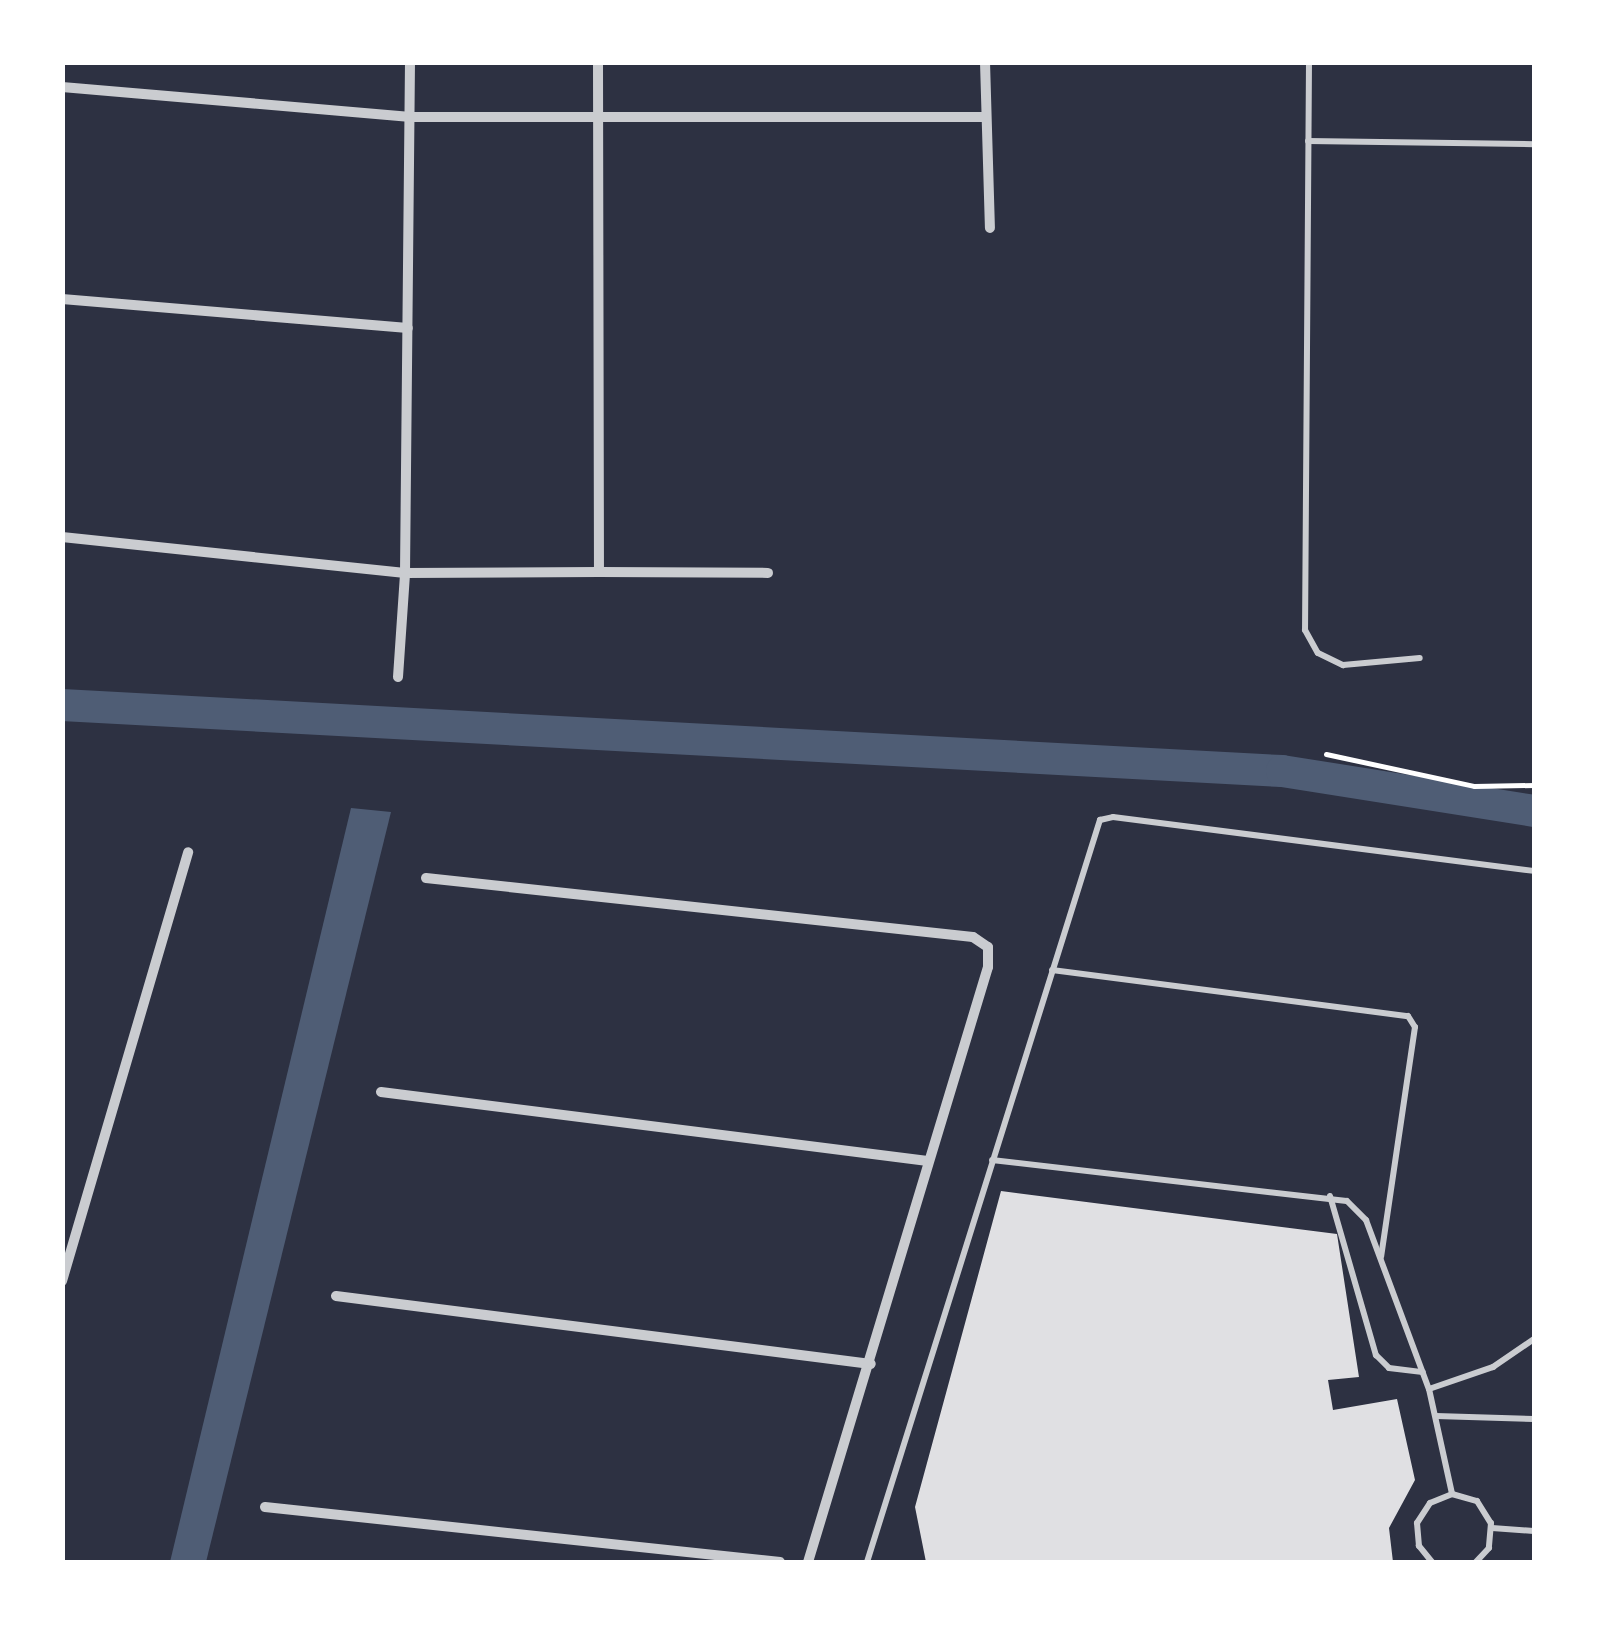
<!DOCTYPE html>
<style>
body{margin:0}
#map{position:relative;width:1597px;height:1625px;overflow:hidden;background:#2d3142;font-family:Ubuntu,sans-serif}
div>[style]{position:absolute}
.water>*{inset:0;background:#4f5d75}
.canal>*{height:32px;margin:-16px;padding:0 16px;transform-origin:16px;border-radius:16px;background:#4f5d75}
.building>*{inset:0;background:#e0e0e3}
.path>*{height:5px;margin:-2.5px;padding:0 2.5px;transform-origin:2.5px;border-radius:2.5px;background:#fff}
.service>*{height:6px;margin:-3px;padding:0 3px;transform-origin:3px;border-radius:3px;background:#caccd0}
.minor>*{height:10px;margin:-5px;padding:0 5px;transform-origin:5px;border-radius:5px;background:#caccd0}
span{translate:-50% -50%;white-space:nowrap;text-align:center;line-height:1.15;-webkit-text-stroke:10px #fff;paint-order:stroke}
.frame{position:absolute;inset:0;border:65px solid #fff;pointer-events:none}
</style>
<div id="map">
<div class="water">
<div style="clip-path:polygon(351px 808px,391px 812px,206px 1562px,170px 1562px)"></div>
</div>
<div class="canal">
<div style="left:62px;top:705px;width:1222px;rotate:3.1deg"></div>
<div style="left:1282px;top:771px;width:255px;rotate:9deg"></div>
</div>
<div class="building">
<div style="clip-path:polygon(1001px 1191px,1337px 1234px,1359px 1377px,1328px 1380px,1333px 1410px,1397px 1399px,1415px 1480px,1389px 1528px,1393px 1562px,926px 1562px,915px 1507px)"></div>
</div>
<div class="path">
<div style="left:1326px;top:754px;width:151px;rotate:12.2deg"></div>
<div style="left:1474px;top:786px;width:60px;rotate:-1deg"></div>
</div>
<div class="service">
<div style="left:1309px;top:62px;width:568px;rotate:90.4deg"></div>
<div style="left:1305px;top:630px;width:26px;rotate:61deg"></div>
<div style="left:1318px;top:653px;width:28px;rotate:26deg"></div>
<div style="left:1343px;top:665px;width:77px;rotate:-5.2deg"></div>
<div style="left:1308px;top:141px;width:226px;rotate:0.8deg"></div>
<div style="left:1052px;top:970px;width:359px;rotate:7.4deg"></div>
<div style="left:1408px;top:1016px;width:13px;rotate:58deg"></div>
<div style="left:1415px;top:1027px;width:232px;rotate:98.4deg"></div>
<div style="left:992px;top:1160px;width:357px;rotate:6.6deg"></div>
<div style="left:1347px;top:1201px;width:27px;rotate:45deg"></div>
<div style="left:1366px;top:1220px;width:180px;rotate:69.6deg"></div>
<div style="left:1429px;top:1389px;width:107px;rotate:77.6deg"></div>
<div style="left:1330px;top:1196px;width:166px;rotate:73.9deg"></div>
<div style="left:1376px;top:1355px;width:18px;rotate:45deg"></div>
<div style="left:1389px;top:1368px;width:34px;rotate:7deg"></div>
<div style="left:1429px;top:1389px;width:68px;rotate:-19deg"></div>
<div style="left:1493px;top:1367px;width:50px;rotate:-34.3deg"></div>
<div style="left:1436px;top:1416px;width:98px;rotate:1.8deg"></div>
<div style="left:1492px;top:1528px;width:42px;rotate:4.1deg"></div>
<div style="left:867px;top:1562px;width:778px;rotate:-72.57deg"></div>
<div style="left:1100px;top:820px;width:13px;rotate:-13deg"></div>
<div style="left:1113px;top:817px;width:424px;rotate:7.3deg"></div>
<div style="left:1432px;top:1562px;width:21px;rotate:-129deg"></div>
<div style="left:1419px;top:1546px;width:23px;rotate:-95deg"></div>
<div style="left:1417px;top:1523px;width:24px;rotate:-57deg"></div>
<div style="left:1430px;top:1503px;width:24px;rotate:-22deg"></div>
<div style="left:1452px;top:1494px;width:26px;rotate:16deg"></div>
<div style="left:1477px;top:1501px;width:26px;rotate:58deg"></div>
<div style="left:1491px;top:1523px;width:25px;rotate:95deg"></div>
<div style="left:1489px;top:1548px;width:19px;rotate:133deg"></div>
</div>
<div class="minor">
<div style="left:598px;top:62px;width:510px;rotate:89.89deg"></div>
<div style="left:599px;top:572px;width:169px;rotate:0.3deg"></div>
<div style="left:985px;top:62px;width:166px;rotate:88.3deg"></div>
<div style="left:62px;top:87px;width:350px;rotate:4.9deg"></div>
<div style="left:411px;top:117px;width:572px"></div>
<div style="left:62px;top:299px;width:347px;rotate:4.8deg"></div>
<div style="left:62px;top:537px;width:345px;rotate:6deg"></div>
<div style="left:405px;top:573px;width:511px;rotate:-89.44deg"></div>
<div style="left:398px;top:677px;width:104px;rotate:-86.1deg"></div>
<div style="left:405px;top:573px;width:194px;rotate:-0.3deg"></div>
<div style="left:426px;top:878px;width:550px;rotate:6.16deg"></div>
<div style="left:973px;top:937px;width:18px;rotate:34deg"></div>
<div style="left:988px;top:947px;width:20px;rotate:90deg"></div>
<div style="left:988px;top:967px;width:622px;rotate:106.83deg"></div>
<div style="left:381px;top:1092px;width:551px;rotate:7.19deg"></div>
<div style="left:62px;top:1281px;width:447px;rotate:-73.6deg"></div>
<div style="left:336px;top:1296px;width:539px;rotate:7.24deg"></div>
<div style="left:265px;top:1507px;width:518px;rotate:6.1deg"></div>
</div>
<div class="frame"></div>
</div>
